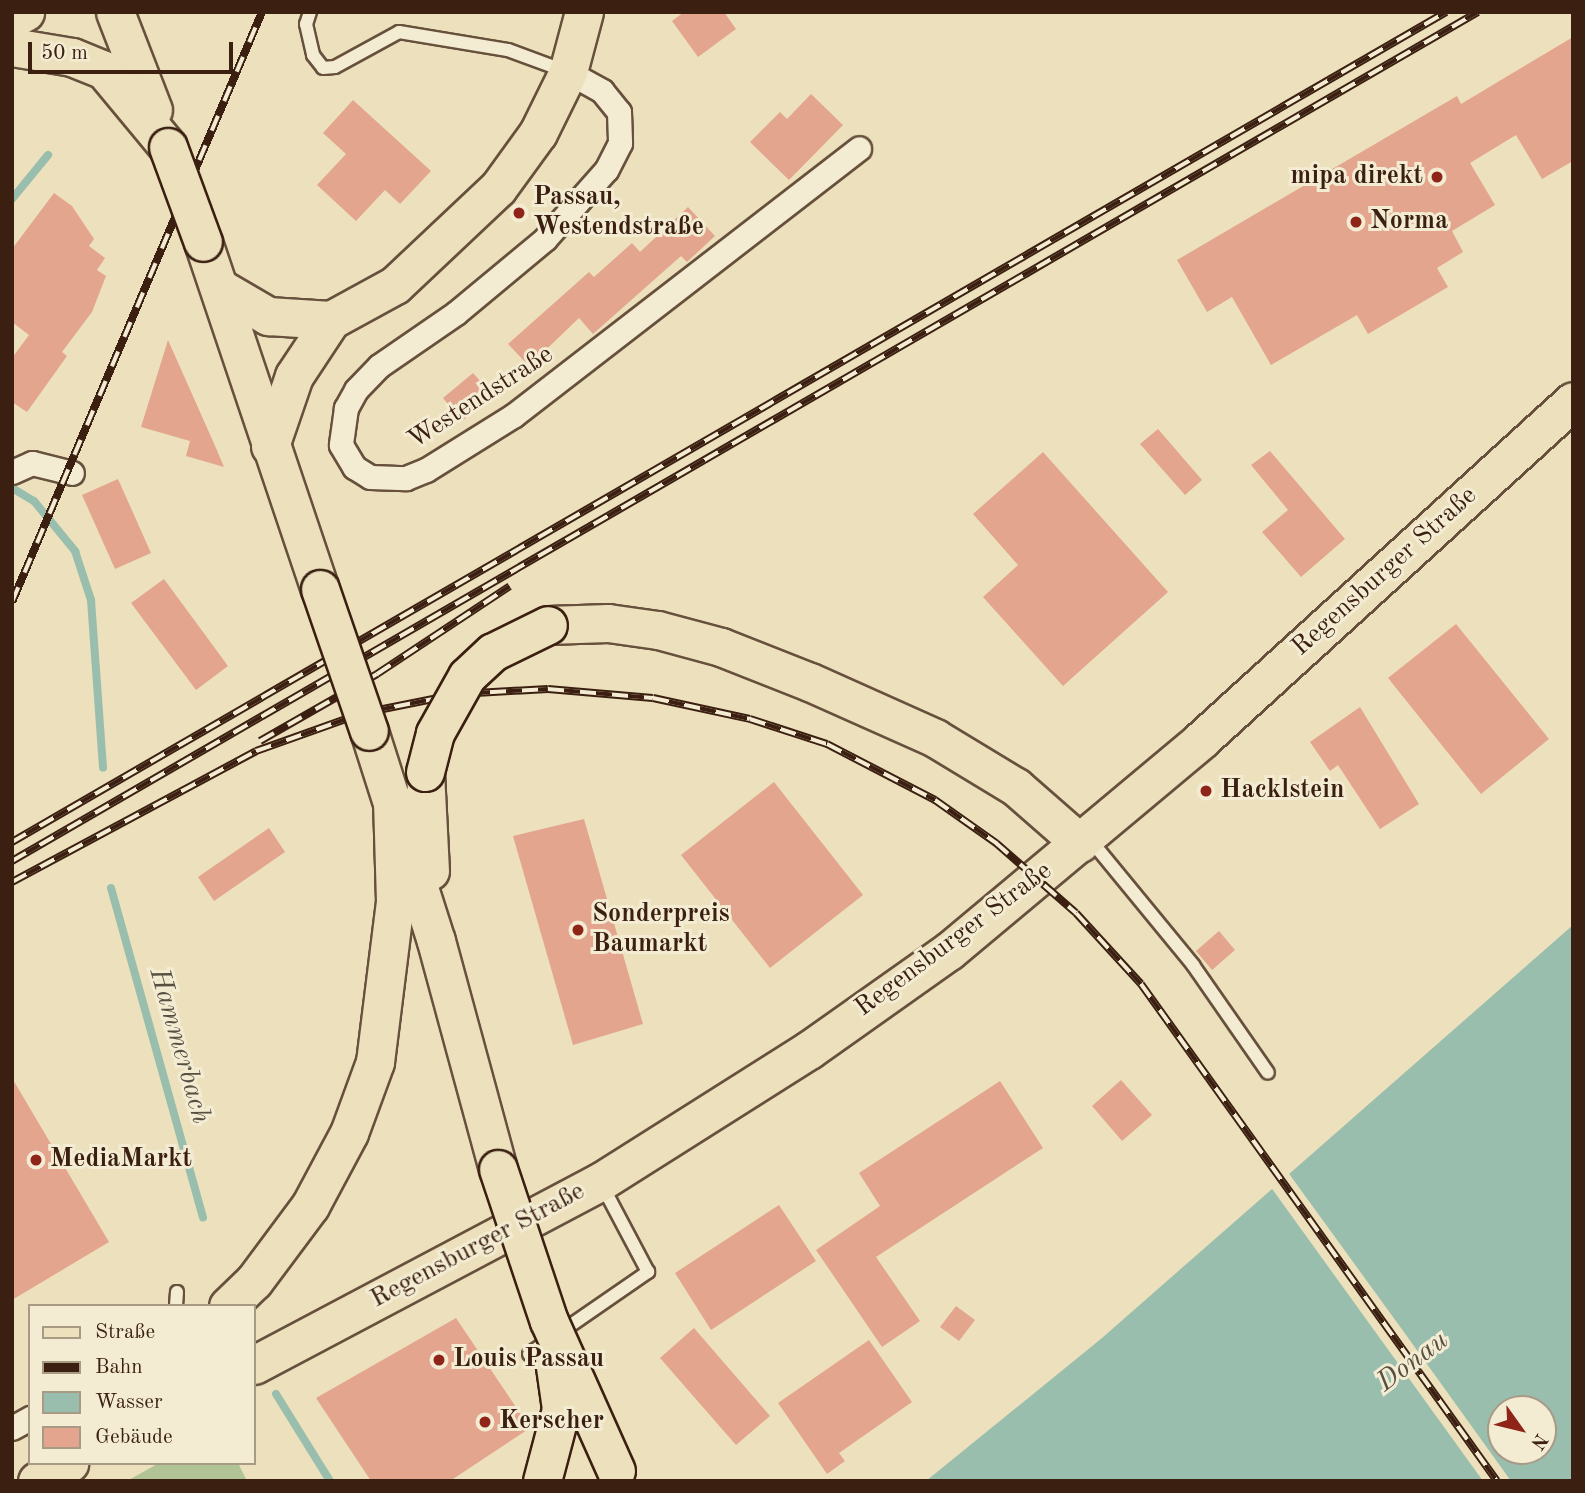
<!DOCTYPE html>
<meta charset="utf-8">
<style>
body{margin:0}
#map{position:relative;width:1585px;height:1493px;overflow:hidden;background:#ece1bc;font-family:"Old Standard TT",serif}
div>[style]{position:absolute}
.green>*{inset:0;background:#b1c496}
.water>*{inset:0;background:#99bead}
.pier>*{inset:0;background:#ece1bc}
.stream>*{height:8px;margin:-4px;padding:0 4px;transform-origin:4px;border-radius:4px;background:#99bead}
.building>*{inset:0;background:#e3a58e}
.roads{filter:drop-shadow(2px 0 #67503c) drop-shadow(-2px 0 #67503c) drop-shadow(0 2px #67503c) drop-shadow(0 -2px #67503c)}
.service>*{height:12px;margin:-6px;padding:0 6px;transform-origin:6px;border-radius:6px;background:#f3ecd3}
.minor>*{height:23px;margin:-11.5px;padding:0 11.5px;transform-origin:11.5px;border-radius:11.5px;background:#f3ecd3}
.primary>*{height:37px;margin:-18.5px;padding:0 18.5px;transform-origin:18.5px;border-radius:18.5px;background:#ece1bc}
.rail>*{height:8px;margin-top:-4px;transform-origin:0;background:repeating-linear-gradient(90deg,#f3ecd3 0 16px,#3b2012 0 32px);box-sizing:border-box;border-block:2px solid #3b2012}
.bridges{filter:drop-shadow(2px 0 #3b2012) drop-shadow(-2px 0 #3b2012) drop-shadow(0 2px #3b2012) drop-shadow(0 -2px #3b2012)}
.primary-bridge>*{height:37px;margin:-18.5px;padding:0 18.5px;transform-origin:18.5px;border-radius:18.5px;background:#ece1bc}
.dots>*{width:19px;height:19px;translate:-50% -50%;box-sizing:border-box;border:4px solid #f3ecd3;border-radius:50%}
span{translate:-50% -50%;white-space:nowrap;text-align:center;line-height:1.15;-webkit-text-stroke:6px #f3ecd3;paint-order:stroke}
.poi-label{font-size:26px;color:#3b2012;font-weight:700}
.right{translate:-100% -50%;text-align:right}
.left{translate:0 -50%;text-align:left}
.street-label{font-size:26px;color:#3b2012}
.water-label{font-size:28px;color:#574f40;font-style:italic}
.frame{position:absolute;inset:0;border:14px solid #3b2012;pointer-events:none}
.legend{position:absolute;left:28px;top:1304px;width:228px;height:161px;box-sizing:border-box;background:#f3ecd3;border:2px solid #a99a86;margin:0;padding:9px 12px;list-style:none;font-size:21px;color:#3b2012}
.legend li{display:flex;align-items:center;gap:14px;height:35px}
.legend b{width:35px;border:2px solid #a99a86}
.north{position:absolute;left:1487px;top:1395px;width:70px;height:70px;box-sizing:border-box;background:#f3ecd3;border:2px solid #a99a86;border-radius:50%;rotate:124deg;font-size:19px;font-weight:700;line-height:28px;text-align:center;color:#3b2012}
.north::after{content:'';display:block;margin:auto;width:24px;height:32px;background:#8f2418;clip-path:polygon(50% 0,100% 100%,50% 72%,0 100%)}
.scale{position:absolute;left:28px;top:42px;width:205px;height:32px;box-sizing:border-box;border:4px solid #3b2012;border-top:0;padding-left:9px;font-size:21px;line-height:24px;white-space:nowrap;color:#3b2012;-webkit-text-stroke:5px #f3ecd3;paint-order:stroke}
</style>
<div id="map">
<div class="green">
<div style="clip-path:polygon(159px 1463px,238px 1463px,247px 1481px,127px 1481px)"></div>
</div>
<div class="water">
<div style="clip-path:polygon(evenodd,1573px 925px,1573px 1481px,926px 1481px,1102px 1338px,1573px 925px,1501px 1409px,1543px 1409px,1543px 1451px,1501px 1451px,1501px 1409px)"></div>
</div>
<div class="pier">
<div style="clip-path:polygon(1287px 1171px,1401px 1328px,1511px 1481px,1483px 1481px,1270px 1186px)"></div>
</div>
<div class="stream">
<div style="left:12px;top:199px;width:57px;rotate:-50.7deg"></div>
<div style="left:12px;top:488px;width:26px;rotate:31deg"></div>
<div style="left:34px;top:501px;width:65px;rotate:50.6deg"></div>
<div style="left:75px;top:551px;width:52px;rotate:71.9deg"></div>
<div style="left:91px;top:600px;width:168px;rotate:85.9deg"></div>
<div style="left:111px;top:888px;width:342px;rotate:74.4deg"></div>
<div style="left:276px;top:1394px;width:102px;rotate:58.2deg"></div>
</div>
<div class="building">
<div style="clip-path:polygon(684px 12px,724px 12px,736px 29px,698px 57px,672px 21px)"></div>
<div style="clip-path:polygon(1573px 37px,1573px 161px,1542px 179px,1516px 135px,1470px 163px,1495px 205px,1452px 231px,1463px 252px,1437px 268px,1448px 287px,1368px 334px,1357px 315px,1271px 365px,1232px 297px,1207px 312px,1177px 260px,1457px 96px,1461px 104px)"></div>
<div style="clip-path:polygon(811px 94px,843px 125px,789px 180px,750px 142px,780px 112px,787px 119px)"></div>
<div style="clip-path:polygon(353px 100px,431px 171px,400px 204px,385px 190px,356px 221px,317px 185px,346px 154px,323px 133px)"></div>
<div style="clip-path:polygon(54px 193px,72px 206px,94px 239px,89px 246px,105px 258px,97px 270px,106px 276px,92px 312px,62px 352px,67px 356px,27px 412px,12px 402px,12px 358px,29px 335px,12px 322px,12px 249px)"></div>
<div style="clip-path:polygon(688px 207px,715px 236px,687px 262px,681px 256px,593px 334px,579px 318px,529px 366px,508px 344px,589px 272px,594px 277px,632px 243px,640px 252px)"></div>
<div style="clip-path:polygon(168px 340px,216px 448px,224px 467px,186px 456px,190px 441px,141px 427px)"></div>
<div style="clip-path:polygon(473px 373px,493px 396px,462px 421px,443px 398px)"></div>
<div style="clip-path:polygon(1158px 429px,1202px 480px,1185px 495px,1140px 444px)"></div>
<div style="clip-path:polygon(1270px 451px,1345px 539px,1301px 577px,1262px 532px,1288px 510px,1251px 465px)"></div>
<div style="clip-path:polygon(1043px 452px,1168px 592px,1063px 686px,983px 597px,1018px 565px,973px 514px)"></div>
<div style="clip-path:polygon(118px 479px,151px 553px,115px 569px,82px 495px)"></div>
<div style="clip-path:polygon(164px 579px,228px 666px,196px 690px,131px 603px)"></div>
<div style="clip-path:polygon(1456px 624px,1549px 739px,1481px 794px,1388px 678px)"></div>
<div style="clip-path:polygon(1360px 707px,1419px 804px,1380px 829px,1338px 765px,1330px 771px,1310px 742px)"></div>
<div style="clip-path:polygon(774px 782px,863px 895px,770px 968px,681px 855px)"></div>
<div style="clip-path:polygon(584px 819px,643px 1024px,573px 1045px,513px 836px)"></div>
<div style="clip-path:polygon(269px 828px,285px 852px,214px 901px,198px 877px)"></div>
<div style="clip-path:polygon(1219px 931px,1235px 950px,1212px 970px,1196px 951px)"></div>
<div style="clip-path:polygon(12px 1078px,109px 1242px,12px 1300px)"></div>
<div style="clip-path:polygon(1121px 1080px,1152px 1115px,1122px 1141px,1092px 1106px)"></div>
<div style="clip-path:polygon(1000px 1081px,1043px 1148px,876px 1257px,920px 1321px,882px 1347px,816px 1250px,880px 1206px,859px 1173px)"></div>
<div style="clip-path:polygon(779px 1205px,816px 1261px,711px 1330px,675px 1273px)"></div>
<div style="clip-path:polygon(956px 1306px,975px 1320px,959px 1341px,940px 1327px)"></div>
<div style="clip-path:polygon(456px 1318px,530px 1428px,450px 1481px,371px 1481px,316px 1398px)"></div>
<div style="clip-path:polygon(694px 1328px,770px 1416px,736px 1445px,660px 1358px)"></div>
<div style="clip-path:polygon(869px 1340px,912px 1402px,839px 1453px,845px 1461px,827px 1474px,778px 1403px)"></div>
</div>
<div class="roads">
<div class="service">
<div style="left:310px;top:12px;width:13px;rotate:108deg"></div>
<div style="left:306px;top:24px;width:32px;rotate:77deg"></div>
<div style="left:313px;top:55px;width:16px;rotate:52deg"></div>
<div style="left:323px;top:68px;width:12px;rotate:-5deg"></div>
<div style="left:335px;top:67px;width:73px;rotate:-28.7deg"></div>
<div style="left:399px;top:32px;width:110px;rotate:9.4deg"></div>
<div style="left:508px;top:50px;width:61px;rotate:20.2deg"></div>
<div style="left:1088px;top:837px;width:166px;rotate:50.6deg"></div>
<div style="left:1193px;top:965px;width:131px;rotate:55.2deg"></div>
<div style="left:176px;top:1306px;width:14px;rotate:-86deg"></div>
<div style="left:529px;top:1354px;width:145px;rotate:-34.6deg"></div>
<div style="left:648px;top:1272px;width:98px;rotate:-117.9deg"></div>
</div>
<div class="minor">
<div style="left:568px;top:72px;width:39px;rotate:29deg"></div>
<div style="left:602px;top:91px;width:27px;rotate:51deg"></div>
<div style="left:619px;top:112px;width:31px;rotate:88deg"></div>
<div style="left:620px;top:143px;width:30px;rotate:117deg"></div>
<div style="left:606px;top:170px;width:92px;rotate:131.5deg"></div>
<div style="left:545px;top:239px;width:116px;rotate:140.3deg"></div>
<div style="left:456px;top:313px;width:93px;rotate:145.5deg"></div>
<div style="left:379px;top:366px;width:33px;rotate:134deg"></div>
<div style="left:356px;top:390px;width:21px;rotate:119deg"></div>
<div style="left:346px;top:408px;width:37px;rotate:98deg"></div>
<div style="left:341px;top:445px;width:26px;rotate:59deg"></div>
<div style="left:354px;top:467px;width:19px;rotate:32deg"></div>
<div style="left:370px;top:477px;width:36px;rotate:2deg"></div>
<div style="left:406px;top:478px;width:22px;rotate:-22deg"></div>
<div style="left:426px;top:470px;width:104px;rotate:-32deg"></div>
<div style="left:514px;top:415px;width:436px;rotate:-37.7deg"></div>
<div style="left:12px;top:472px;width:22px;rotate:-24deg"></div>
<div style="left:32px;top:463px;width:41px;rotate:14deg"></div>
<div style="left:12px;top:1428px;width:21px;rotate:-29deg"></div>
</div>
<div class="primary">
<div style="left:115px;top:12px;width:105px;rotate:68.8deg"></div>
<div style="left:12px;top:19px;width:15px;rotate:-28deg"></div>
<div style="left:12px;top:47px;width:61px;rotate:9.5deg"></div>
<div style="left:72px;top:57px;width:35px;rotate:22deg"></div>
<div style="left:104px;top:70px;width:100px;rotate:50.3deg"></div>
<div style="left:203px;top:242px;width:366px;rotate:71.4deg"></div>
<div style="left:220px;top:288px;width:56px;rotate:30.3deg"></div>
<div style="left:268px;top:316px;width:63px;rotate:3.6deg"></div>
<div style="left:270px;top:446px;width:74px;rotate:-71.1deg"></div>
<div style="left:294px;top:376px;width:67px;rotate:-56.5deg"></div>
<div style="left:331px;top:320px;width:73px;rotate:-28.7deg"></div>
<div style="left:395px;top:285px;width:141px;rotate:-43.3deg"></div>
<div style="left:498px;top:188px;width:68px;rotate:-54deg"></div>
<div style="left:538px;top:133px;width:68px;rotate:-63.8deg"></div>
<div style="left:568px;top:72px;width:62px;rotate:-75.1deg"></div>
<div style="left:548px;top:625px;width:60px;rotate:-1.9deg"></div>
<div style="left:608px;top:623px;width:50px;rotate:8deg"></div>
<div style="left:658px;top:630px;width:65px;rotate:15.1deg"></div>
<div style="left:721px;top:647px;width:96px;rotate:21.5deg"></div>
<div style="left:810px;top:682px;width:137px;rotate:24.1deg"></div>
<div style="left:935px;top:738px;width:95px;rotate:31.2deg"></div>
<div style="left:1016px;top:787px;width:85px;rotate:41.2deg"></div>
<div style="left:369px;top:731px;width:220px;rotate:72.3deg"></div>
<div style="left:436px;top:941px;width:236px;rotate:74.8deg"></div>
<div style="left:425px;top:772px;width:99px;rotate:87.1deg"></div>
<div style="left:228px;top:1306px;width:36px;rotate:-44deg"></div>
<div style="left:254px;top:1281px;width:94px;rotate:-53.3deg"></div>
<div style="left:310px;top:1206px;width:83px;rotate:-61.9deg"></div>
<div style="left:349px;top:1133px;width:76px;rotate:-69.9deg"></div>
<div style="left:375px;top:1062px;width:162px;rotate:-82.9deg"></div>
<div style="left:395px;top:901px;width:102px;rotate:-91.7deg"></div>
<div style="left:254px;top:1365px;width:391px;rotate:-27.9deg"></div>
<div style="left:600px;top:1182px;width:247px;rotate:-32.3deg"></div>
<div style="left:809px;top:1050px;width:171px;rotate:-35.3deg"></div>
<div style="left:949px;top:951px;width:329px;rotate:-39.9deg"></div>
<div style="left:1201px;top:740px;width:503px;rotate:-42.34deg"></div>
<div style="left:37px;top:1481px;width:37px;rotate:-29deg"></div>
</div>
</div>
<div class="rail">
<div style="left:12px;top:602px;width:641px;rotate:-67.04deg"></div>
<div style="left:260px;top:741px;width:135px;rotate:-29.8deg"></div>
<div style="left:377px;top:674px;width:159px;rotate:-33.5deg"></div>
<div style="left:12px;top:842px;width:1657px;rotate:-30.06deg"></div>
<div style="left:12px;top:861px;width:1694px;rotate:-30.08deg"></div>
<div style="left:12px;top:882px;width:277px;rotate:-28.2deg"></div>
<div style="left:256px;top:751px;width:114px;rotate:-19.6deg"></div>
<div style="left:363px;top:713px;width:97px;rotate:-11.3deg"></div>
<div style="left:458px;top:694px;width:90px;rotate:-3.2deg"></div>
<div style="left:548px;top:689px;width:105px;rotate:4.9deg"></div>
<div style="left:653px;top:698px;width:99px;rotate:12.2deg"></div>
<div style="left:750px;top:719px;width:81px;rotate:18deg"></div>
<div style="left:827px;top:744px;width:122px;rotate:27.4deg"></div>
<div style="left:935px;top:800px;width:75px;rotate:35.2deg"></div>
<div style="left:996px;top:843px;width:106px;rotate:41.2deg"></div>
<div style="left:1076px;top:913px;width:96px;rotate:47.5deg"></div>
<div style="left:1141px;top:984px;width:611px;rotate:54.39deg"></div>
</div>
<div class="bridges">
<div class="primary-bridge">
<div style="left:168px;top:147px;width:101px;rotate:69.8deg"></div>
<div style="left:320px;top:589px;width:150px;rotate:71deg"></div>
<div style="left:425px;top:772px;width:40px;rotate:-75.6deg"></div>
<div style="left:435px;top:733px;width:65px;rotate:-60.7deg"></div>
<div style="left:467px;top:676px;width:35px;rotate:-43deg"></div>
<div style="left:493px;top:652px;width:61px;rotate:-26.1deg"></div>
<div style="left:498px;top:1169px;width:160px;rotate:71.5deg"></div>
<div style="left:549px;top:1321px;width:164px;rotate:65.9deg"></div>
<div style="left:542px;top:1481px;width:74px;rotate:-75.2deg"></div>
<div style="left:561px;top:1409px;width:49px;rotate:-98.1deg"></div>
</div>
</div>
<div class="dots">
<div style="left:1437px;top:177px;background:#8f2418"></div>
<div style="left:519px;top:213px;background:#8f2418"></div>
<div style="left:1356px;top:222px;background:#8f2418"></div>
<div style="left:1206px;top:791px;background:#8f2418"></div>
<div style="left:578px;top:930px;background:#8f2418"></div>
<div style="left:36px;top:1160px;background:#8f2418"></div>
<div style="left:439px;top:1360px;background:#8f2418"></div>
<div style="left:485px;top:1422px;background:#8f2418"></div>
</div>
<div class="poi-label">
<span class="right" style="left:1423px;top:177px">mipa direkt</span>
<span class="left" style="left:533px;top:213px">Passau,<br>Westendstraße</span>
<span class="left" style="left:1370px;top:222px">Norma</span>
<span class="left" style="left:1220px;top:791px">Hacklstein</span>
<span class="left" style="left:592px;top:930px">Sonderpreis<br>Baumarkt</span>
<span class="left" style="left:50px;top:1160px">MediaMarkt</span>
<span class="left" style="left:453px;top:1360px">Louis Passau</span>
<span class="left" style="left:499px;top:1422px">Kerscher</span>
</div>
<div class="street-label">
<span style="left:481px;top:398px;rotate:-33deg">Westendstraße</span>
<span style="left:1385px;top:572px;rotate:-42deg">Regensburger Straße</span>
<span style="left:954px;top:940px;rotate:-37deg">Regensburger Straße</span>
<span style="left:478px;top:1246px;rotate:-28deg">Regensburger Straße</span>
</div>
<div class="water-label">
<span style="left:179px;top:1046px;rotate:74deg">Hammerbach</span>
<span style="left:1413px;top:1362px;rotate:-37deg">Donau</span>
</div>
<div class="frame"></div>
<ul class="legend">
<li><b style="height:9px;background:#ece1bc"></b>Straße</li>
<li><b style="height:9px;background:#3b2012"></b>Bahn</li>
<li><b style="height:19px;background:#99bead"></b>Wasser</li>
<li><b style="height:19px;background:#e3a58e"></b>Gebäude</li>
</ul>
<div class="north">N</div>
<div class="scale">50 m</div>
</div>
